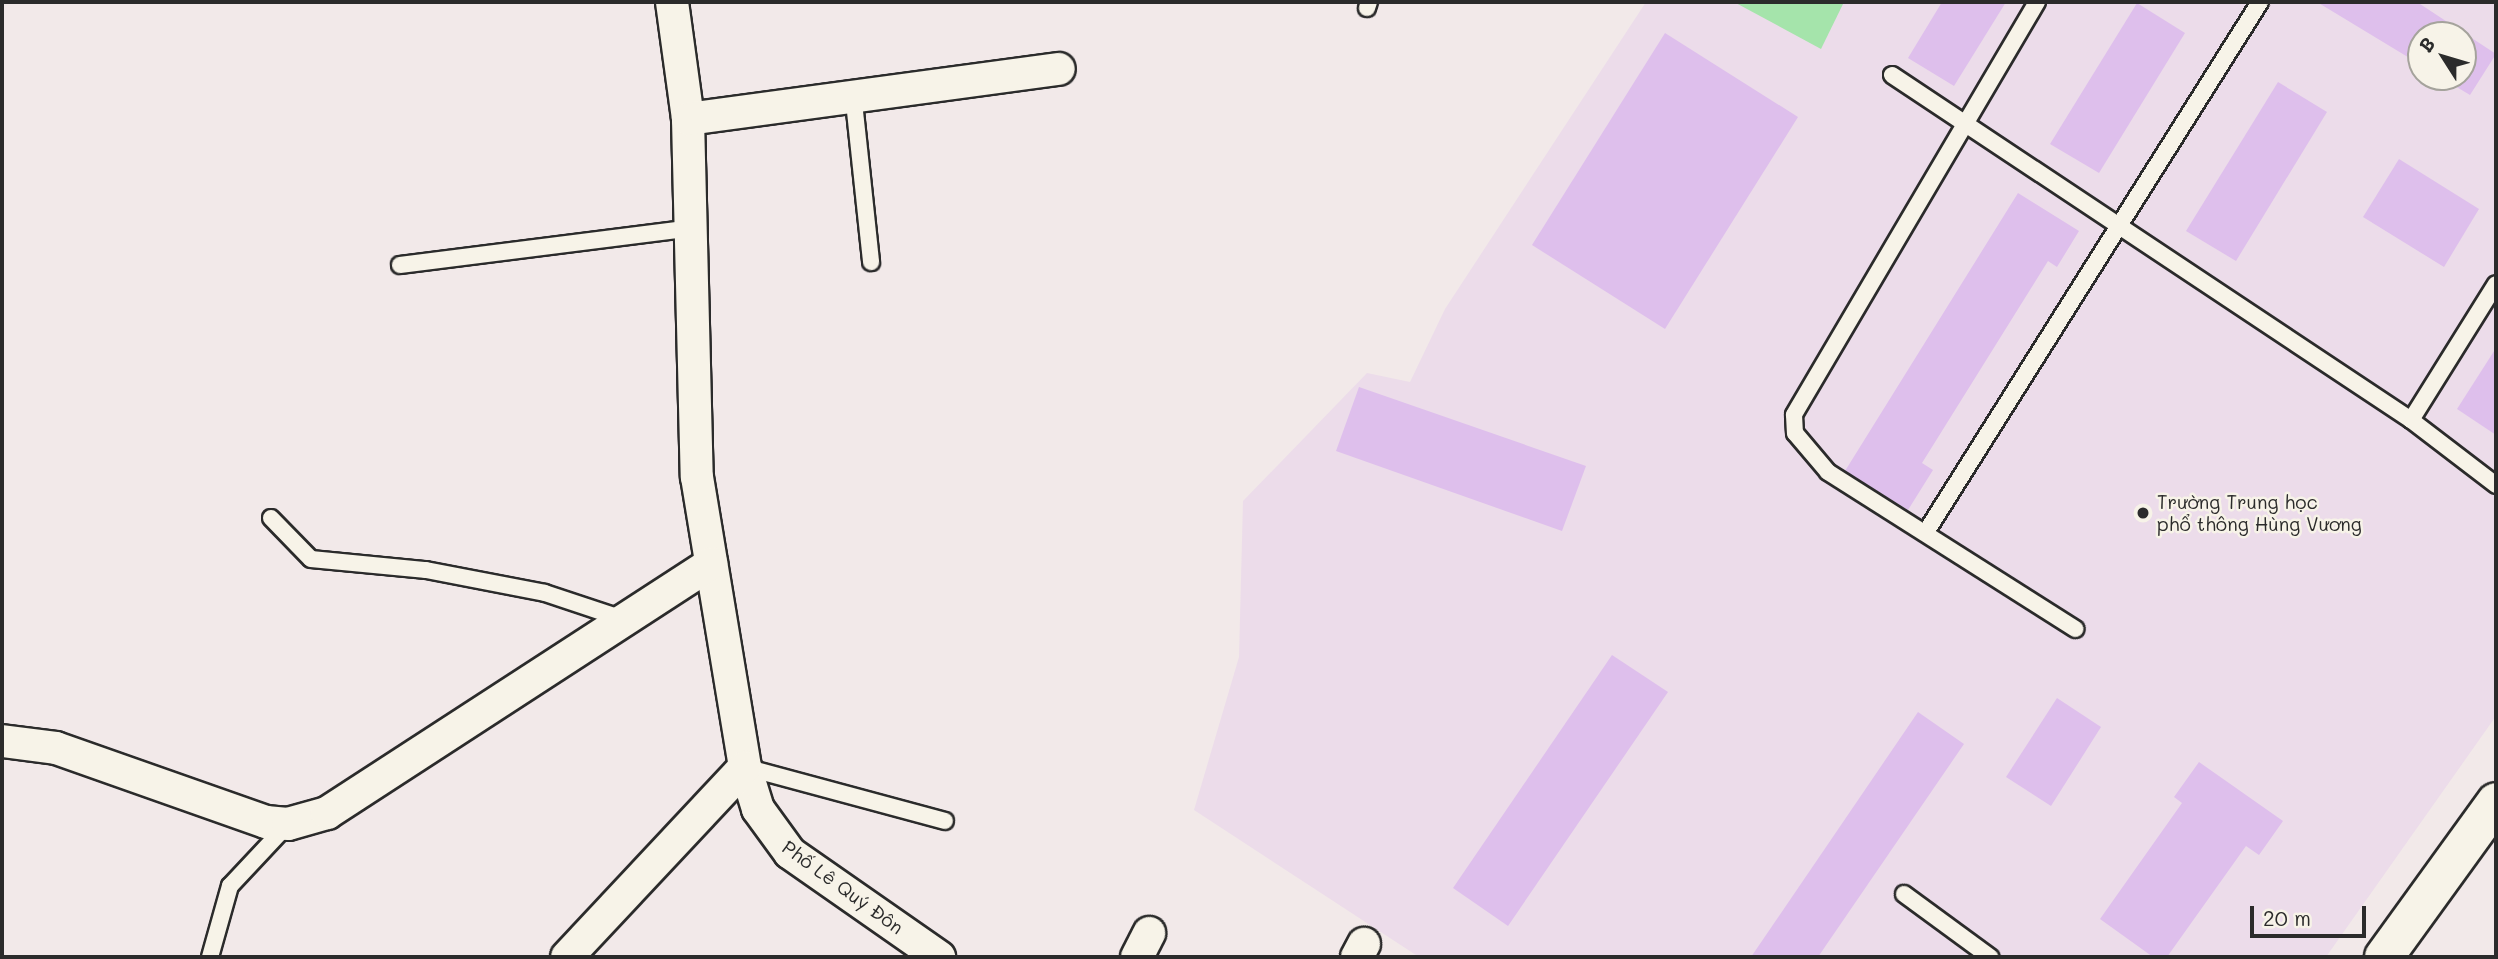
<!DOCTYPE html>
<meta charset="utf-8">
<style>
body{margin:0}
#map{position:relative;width:2498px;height:959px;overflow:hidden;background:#f2e9e9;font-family:Mali,sans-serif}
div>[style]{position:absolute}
.built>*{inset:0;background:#ecdcea}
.green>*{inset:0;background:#a5e4ab}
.building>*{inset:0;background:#debfec}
.roads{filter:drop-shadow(2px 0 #2b2b2b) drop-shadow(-2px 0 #2b2b2b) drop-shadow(0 2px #2b2b2b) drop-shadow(0 -2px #2b2b2b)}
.service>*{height:16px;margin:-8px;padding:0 8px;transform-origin:8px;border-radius:8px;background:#f7f3e8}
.minor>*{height:32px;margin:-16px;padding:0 16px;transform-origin:16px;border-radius:16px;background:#f7f3e8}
.secondary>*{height:38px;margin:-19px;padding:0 19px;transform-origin:19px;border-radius:19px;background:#f7f3e8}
.dots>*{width:19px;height:19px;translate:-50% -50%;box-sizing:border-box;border:4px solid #f7f3e8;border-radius:50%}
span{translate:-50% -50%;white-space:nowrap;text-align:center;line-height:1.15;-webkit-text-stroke:5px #f7f3e8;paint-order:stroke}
.poi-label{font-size:19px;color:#2b2b2b}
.left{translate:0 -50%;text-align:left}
.street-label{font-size:19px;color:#2b2b2b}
.frame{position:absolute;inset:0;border:4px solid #2b2b2b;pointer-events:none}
.north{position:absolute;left:2407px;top:21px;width:70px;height:70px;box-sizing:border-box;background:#f7f3e8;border:2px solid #a5a39c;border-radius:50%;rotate:307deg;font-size:19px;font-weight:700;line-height:28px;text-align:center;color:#2b2b2b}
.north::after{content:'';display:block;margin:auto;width:24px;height:32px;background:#2b2b2b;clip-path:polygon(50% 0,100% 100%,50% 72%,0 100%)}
.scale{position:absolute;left:2250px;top:906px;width:116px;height:32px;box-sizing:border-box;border:4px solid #2b2b2b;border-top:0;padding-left:9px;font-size:21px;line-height:24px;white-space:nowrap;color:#2b2b2b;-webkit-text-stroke:5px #f7f3e8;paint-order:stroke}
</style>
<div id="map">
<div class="built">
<div style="clip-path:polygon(evenodd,1646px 2px,2496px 2px,2496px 716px,2326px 957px,1419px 957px,1194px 810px,1239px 657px,1243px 501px,1367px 373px,1410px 382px,1445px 309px,1646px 2px,2421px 35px,2463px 35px,2463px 77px,2421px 77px,2421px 35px)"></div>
</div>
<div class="green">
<div style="clip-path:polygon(1734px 2px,1844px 2px,1821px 49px)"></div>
</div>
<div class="building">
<div style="clip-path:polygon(1942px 2px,2006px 2px,1954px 86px,1908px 58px)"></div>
<div style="clip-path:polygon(2317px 2px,2417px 2px,2496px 54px,2470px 95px,2440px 77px,2463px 77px,2463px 35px,2421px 35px,2421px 65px)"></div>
<div style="clip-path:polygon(2137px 3px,2185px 33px,2099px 173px,2050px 144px)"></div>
<div style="clip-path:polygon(1665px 33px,1798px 117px,1665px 329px,1532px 245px)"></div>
<div style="clip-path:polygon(2278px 82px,2327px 112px,2236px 261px,2186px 231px)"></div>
<div style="clip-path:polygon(2399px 159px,2479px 209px,2444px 267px,2363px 217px)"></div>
<div style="clip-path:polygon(2018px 193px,2079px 231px,2057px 267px,2048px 261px,1922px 463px,1933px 470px,1908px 510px,1845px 471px)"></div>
<div style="clip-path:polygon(2496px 348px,2496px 435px,2457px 409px)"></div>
<div style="clip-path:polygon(1359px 387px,1586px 466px,1562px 531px,1336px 451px)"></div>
<div style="clip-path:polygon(1612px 655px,1668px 692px,1508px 926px,1453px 888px)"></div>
<div style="clip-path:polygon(2057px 698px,2101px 727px,2051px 806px,2006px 777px)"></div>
<div style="clip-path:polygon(1918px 712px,1964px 744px,1818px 957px,1751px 957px)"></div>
<div style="clip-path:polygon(2199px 762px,2283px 821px,2259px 855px,2246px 846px,2167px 957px,2153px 957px,2100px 919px,2182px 803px,2174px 797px)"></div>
</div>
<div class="roads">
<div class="service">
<div style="left:2037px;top:2px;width:479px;rotate:120.5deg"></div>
<div style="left:1794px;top:415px;width:18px;rotate:87deg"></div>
<div style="left:1795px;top:433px;width:51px;rotate:49.8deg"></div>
<div style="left:1828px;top:472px;width:293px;rotate:32.4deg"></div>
<div style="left:1367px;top:8px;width:6px;rotate:-72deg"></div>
<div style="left:1892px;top:75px;width:623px;rotate:33.61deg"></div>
<div style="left:2411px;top:420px;width:107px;rotate:37.4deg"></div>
<div style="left:854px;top:102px;width:161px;rotate:83.9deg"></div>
<div style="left:400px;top:265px;width:293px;rotate:-7.2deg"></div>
<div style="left:2411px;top:420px;width:160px;rotate:-58deg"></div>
<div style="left:271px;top:518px;width:57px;rotate:45.7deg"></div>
<div style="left:311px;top:559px;width:116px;rotate:5.5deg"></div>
<div style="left:426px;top:570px;width:121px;rotate:10.9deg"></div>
<div style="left:545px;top:593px;width:85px;rotate:18.4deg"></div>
<div style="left:1926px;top:532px;width:626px;rotate:-57.78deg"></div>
<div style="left:745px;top:767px;width:207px;rotate:15.1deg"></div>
<div style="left:1904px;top:894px;width:107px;rotate:36.2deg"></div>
<div style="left:210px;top:957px;width:74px;rotate:-74.3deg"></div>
<div style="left:230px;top:886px;width:85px;rotate:-46.9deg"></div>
</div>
<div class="minor">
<div style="left:672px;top:2px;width:118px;rotate:82.2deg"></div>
<div style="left:688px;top:119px;width:358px;rotate:88.6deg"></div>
<div style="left:697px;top:477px;width:294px;rotate:80.6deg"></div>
<div style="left:745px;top:767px;width:44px;rotate:72.8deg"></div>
<div style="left:758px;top:809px;width:54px;rotate:54deg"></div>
<div style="left:790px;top:853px;width:182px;rotate:34.9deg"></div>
<div style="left:688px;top:119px;width:374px;rotate:-7.7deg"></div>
<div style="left:2px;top:741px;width:54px;rotate:7.4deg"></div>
<div style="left:56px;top:748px;width:223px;rotate:19.4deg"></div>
<div style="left:266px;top:822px;width:22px;rotate:5deg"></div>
<div style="left:288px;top:824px;width:41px;rotate:-15.8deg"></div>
<div style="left:327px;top:813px;width:458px;rotate:-33deg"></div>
<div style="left:567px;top:957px;width:260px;rotate:-46.9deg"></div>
<div style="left:1137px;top:957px;width:27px;rotate:-63deg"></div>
<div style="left:1357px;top:957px;width:15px;rotate:-62deg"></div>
</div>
<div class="secondary">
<div style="left:2384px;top:957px;width:191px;rotate:-54.1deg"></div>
</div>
</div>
<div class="dots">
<div style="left:2143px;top:513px;background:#2b2b2b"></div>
</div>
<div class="poi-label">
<span class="left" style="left:2157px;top:513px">Trường Trung học<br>phổ thông Hùng Vương</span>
</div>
<div class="street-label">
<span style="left:843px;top:887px;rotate:36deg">Phố Lê Quý Đôn</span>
</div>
<div class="frame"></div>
<div class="north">B</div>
<div class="scale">20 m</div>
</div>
